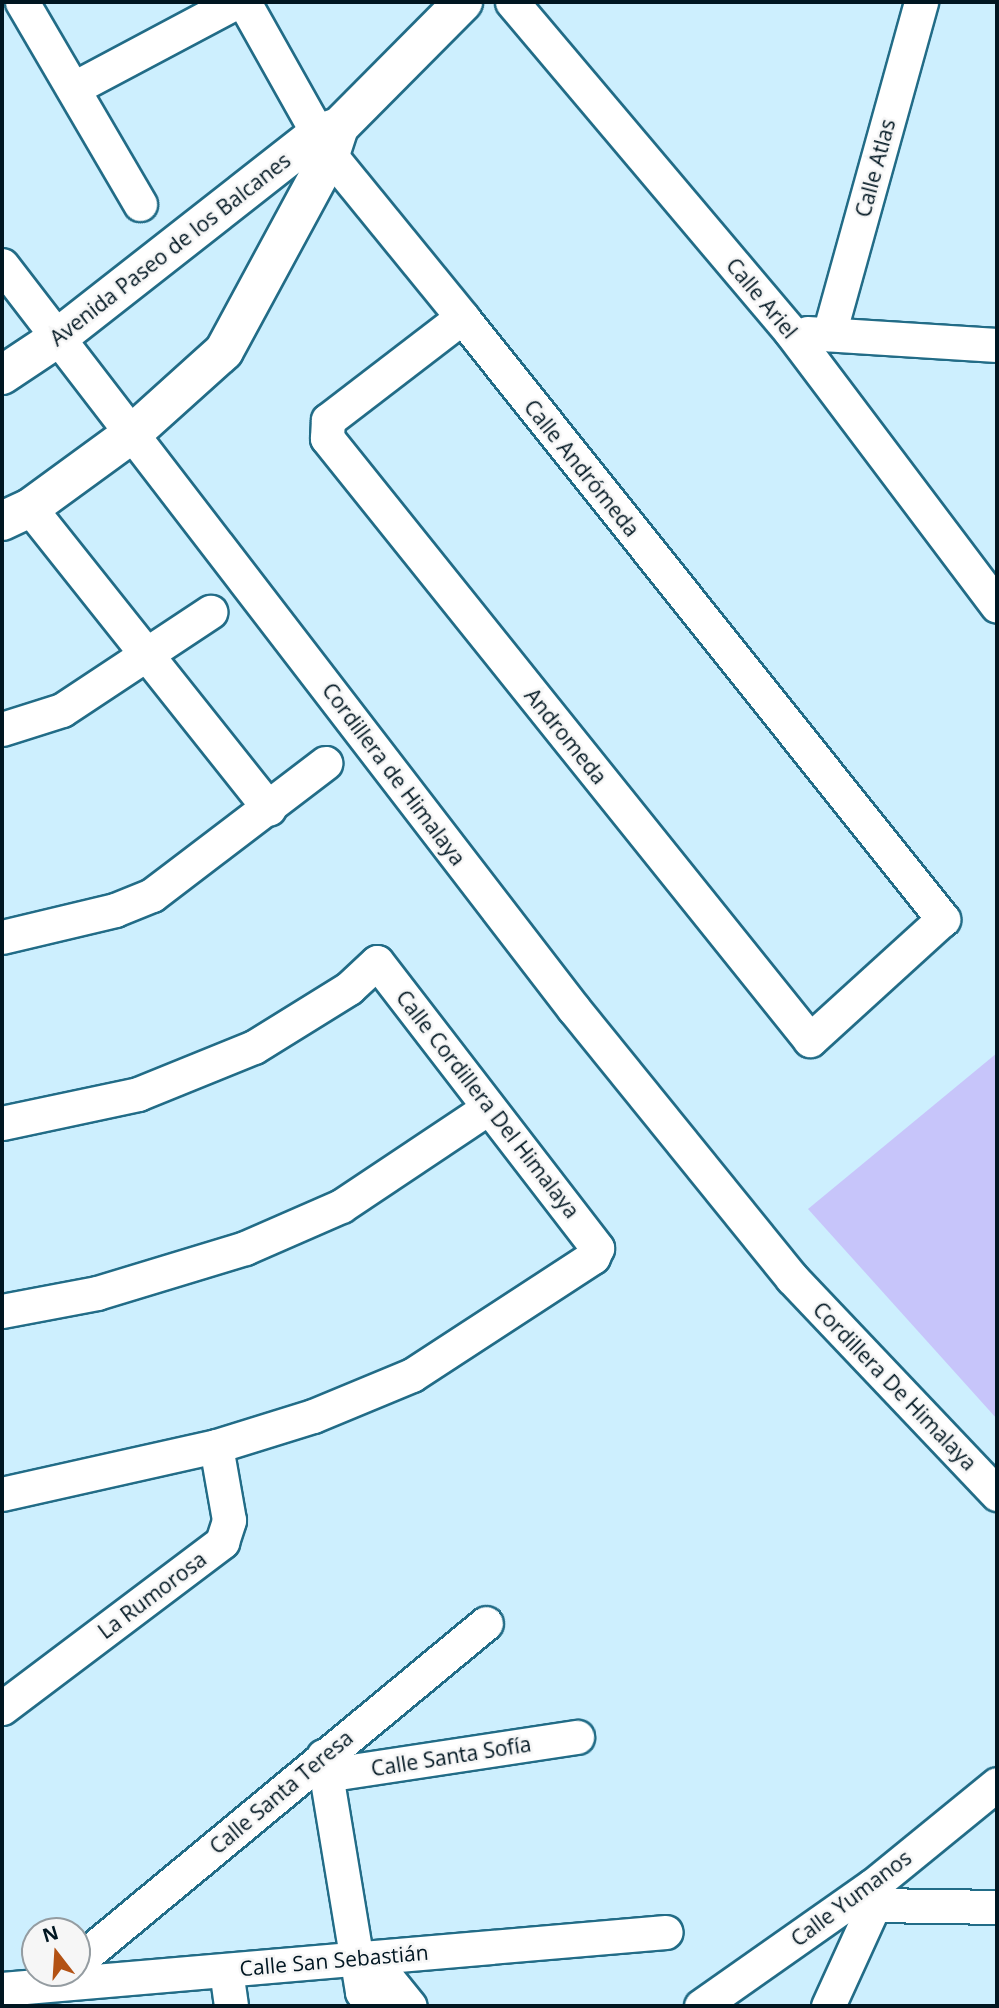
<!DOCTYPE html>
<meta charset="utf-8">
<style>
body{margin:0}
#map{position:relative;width:999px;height:2008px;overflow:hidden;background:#cdeffe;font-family:"Open Sans",sans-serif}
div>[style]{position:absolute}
.green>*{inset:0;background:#c7c5fa}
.roads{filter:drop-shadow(2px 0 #226c87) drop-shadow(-2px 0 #226c87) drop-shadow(0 2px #226c87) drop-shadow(0 -2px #226c87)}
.street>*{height:33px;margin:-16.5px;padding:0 16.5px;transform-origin:16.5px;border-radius:16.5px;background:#fff}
.secondary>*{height:38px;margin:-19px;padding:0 19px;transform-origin:19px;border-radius:19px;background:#fff}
span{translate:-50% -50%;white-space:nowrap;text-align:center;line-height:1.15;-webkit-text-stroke:5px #f6f6f6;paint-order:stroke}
.street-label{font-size:21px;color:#001621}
.frame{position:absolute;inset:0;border:4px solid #001621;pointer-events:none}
.north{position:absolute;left:21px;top:1917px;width:70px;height:70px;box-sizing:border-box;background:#f6f6f6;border:2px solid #949ca1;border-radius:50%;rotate:343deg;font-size:19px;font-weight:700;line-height:28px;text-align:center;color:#001621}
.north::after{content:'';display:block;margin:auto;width:24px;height:32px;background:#b35214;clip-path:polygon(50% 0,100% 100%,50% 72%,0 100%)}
</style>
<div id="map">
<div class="green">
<div style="clip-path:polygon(997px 1053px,997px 1419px,808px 1209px)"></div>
</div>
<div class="roads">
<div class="street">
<div style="left:22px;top:2px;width:234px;rotate:59.7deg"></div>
<div style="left:244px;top:2px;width:176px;rotate:60.7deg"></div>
<div style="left:330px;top:155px;width:209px;rotate:50.8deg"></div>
<div style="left:462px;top:317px;width:771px;rotate:51.38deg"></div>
<div style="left:943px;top:919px;width:180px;rotate:137.7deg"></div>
<div style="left:810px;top:1040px;width:772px;rotate:-128.74deg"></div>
<div style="left:327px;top:438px;width:18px;rotate:-87deg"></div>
<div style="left:328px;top:420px;width:169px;rotate:-37.5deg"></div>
<div style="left:512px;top:2px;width:431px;rotate:49.8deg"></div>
<div style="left:790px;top:331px;width:344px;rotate:53deg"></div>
<div style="left:74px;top:88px;width:183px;rotate:-28deg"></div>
<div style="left:2px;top:265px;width:938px;rotate:52.45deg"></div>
<div style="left:574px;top:1009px;width:346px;rotate:51deg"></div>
<div style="left:792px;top:1278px;width:298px;rotate:46.5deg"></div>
<div style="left:807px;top:333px;width:190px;rotate:3.6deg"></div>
<div style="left:829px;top:334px;width:345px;rotate:-74.5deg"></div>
<div style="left:30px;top:508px;width:384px;rotate:51.5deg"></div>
<div style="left:2px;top:729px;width:63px;rotate:-17.6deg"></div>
<div style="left:62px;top:710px;width:178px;rotate:-33.5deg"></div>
<div style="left:2px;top:937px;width:116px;rotate:-13.4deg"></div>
<div style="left:115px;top:910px;width:40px;rotate:-22deg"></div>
<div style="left:152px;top:895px;width:218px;rotate:-37.3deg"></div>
<div style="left:2px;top:1123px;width:139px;rotate:-12deg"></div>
<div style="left:138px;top:1094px;width:125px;rotate:-22.1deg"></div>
<div style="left:254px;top:1047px;width:112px;rotate:-31.8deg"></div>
<div style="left:349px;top:988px;width:38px;rotate:-43deg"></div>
<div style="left:377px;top:962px;width:361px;rotate:52.4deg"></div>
<div style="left:597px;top:1248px;width:10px;rotate:114deg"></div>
<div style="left:593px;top:1257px;width:216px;rotate:146.9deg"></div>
<div style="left:412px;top:1375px;width:107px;rotate:157.5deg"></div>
<div style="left:313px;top:1416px;width:102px;rotate:162.8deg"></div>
<div style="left:216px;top:1446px;width:219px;rotate:167.4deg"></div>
<div style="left:2px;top:1311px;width:97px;rotate:-10.7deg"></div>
<div style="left:97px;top:1293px;width:155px;rotate:-16.9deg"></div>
<div style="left:245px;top:1248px;width:105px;rotate:-23.6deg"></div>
<div style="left:341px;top:1206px;width:177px;rotate:-33.7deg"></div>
<div style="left:2px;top:1708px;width:276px;rotate:-37deg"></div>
<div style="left:222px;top:1542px;width:23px;rotate:-72deg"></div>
<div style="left:229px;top:1520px;width:75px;rotate:-100deg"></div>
<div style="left:323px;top:1756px;width:239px;rotate:80.6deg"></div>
<div style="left:362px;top:1992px;width:18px;rotate:52deg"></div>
<div style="left:325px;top:1775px;width:255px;rotate:-8.6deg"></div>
<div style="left:874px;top:1905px;width:123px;rotate:0.9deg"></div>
<div style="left:357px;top:1957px;width:37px;rotate:35deg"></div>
<div style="left:387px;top:1978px;width:36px;rotate:51deg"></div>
<div style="left:77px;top:1962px;width:531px;rotate:-39.65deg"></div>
<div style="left:226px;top:1970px;width:36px;rotate:82deg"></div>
<div style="left:2px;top:1989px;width:666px;rotate:-4.91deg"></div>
<div style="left:701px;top:2006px;width:209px;rotate:-35.1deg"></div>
<div style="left:872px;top:1886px;width:161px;rotate:-39.2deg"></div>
<div style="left:828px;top:2006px;width:111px;rotate:-65.5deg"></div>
<div style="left:874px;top:1905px;width:19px;rotate:-96deg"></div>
</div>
<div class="secondary">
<div style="left:2px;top:375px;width:65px;rotate:-33.7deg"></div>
<div style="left:56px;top:339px;width:332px;rotate:-38.1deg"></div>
<div style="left:317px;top:134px;width:23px;rotate:-18deg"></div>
<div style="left:339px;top:127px;width:176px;rotate:-45.2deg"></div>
<div style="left:2px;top:521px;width:31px;rotate:-25deg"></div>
<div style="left:30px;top:508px;width:127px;rotate:-36.1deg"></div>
<div style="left:133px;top:433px;width:122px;rotate:-42deg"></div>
<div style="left:224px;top:351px;width:223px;rotate:-61.6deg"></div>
<div style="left:330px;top:155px;width:29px;rotate:-72deg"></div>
</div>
</div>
<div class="street-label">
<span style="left:875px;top:168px;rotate:-75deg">Calle Atlas</span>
<span style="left:170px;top:249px;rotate:-38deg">Avenida Paseo de los Balcanes</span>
<span style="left:762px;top:298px;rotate:50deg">Calle Ariel</span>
<span style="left:582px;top:468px;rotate:51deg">Calle Andrómeda</span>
<span style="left:566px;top:736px;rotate:51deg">Andromeda</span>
<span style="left:394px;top:774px;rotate:53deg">Cordillera de Himalaya</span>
<span style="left:488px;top:1104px;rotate:52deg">Calle Cordillera Del Himalaya</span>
<span style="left:895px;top:1386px;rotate:46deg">Cordillera De Himalaya</span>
<span style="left:152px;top:1595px;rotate:-37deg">La Rumorosa</span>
<span style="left:451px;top:1756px;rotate:-9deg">Calle Santa Sofía</span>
<span style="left:281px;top:1792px;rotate:-40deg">Calle Santa Teresa</span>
<span style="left:851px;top:1898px;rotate:-37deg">Calle Yumanos</span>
<span style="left:334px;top:1960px;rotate:-5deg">Calle San Sebastián</span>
</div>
<div class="frame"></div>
<div class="north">N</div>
</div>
